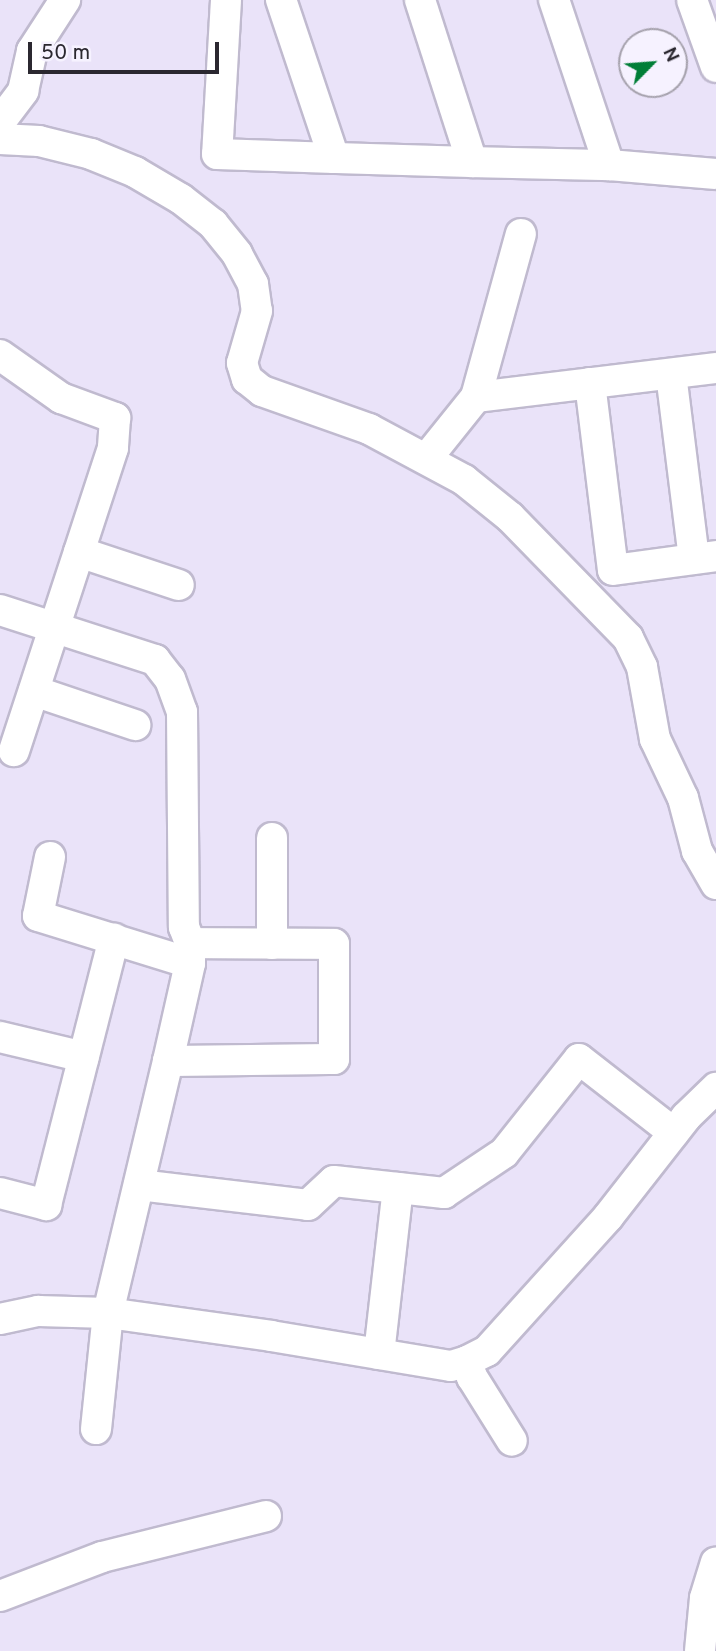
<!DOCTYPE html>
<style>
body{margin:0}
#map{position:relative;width:716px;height:1651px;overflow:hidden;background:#eae3f9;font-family:Overpass,sans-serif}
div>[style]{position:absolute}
.roads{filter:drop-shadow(2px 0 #c0bacf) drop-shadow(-2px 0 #c0bacf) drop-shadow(0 2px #c0bacf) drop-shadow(0 -2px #c0bacf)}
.minor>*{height:30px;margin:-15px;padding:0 15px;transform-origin:15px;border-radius:15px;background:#fff}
span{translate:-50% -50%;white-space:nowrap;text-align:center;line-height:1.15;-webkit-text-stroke:7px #f6f2ff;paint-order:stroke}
.north{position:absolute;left:618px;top:28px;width:70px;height:70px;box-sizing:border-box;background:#f6f2ff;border:2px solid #a5a1ac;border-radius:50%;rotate:65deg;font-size:19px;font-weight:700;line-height:28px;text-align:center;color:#2b2830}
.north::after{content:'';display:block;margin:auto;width:24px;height:32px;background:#007e37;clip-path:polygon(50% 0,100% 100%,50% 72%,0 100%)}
.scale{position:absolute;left:28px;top:42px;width:191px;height:32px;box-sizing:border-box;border:4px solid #2b2830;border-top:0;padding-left:9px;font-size:21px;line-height:24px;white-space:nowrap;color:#2b2830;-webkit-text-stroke:5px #f6f2ff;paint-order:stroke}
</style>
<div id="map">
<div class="roads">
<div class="minor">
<div style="left:226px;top:0;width:154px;rotate:93.3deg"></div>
<div style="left:217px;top:154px;width:117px;rotate:2deg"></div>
<div style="left:334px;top:158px;width:167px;rotate:-108.5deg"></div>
<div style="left:692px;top:0;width:71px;rotate:70.3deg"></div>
<div style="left:0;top:122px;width:39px;rotate:-53deg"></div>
<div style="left:23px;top:91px;width:41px;rotate:-77.3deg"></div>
<div style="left:32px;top:51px;width:61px;rotate:-57.1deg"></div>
<div style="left:0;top:139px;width:39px;rotate:3deg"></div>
<div style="left:39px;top:141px;width:54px;rotate:14deg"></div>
<div style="left:91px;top:154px;width:48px;rotate:22.2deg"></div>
<div style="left:135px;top:172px;width:53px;rotate:30.4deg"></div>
<div style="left:181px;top:199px;width:41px;rotate:38deg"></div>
<div style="left:213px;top:224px;width:38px;rotate:51deg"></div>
<div style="left:237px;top:254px;width:34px;rotate:62deg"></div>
<div style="left:253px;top:284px;width:27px;rotate:82deg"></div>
<div style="left:257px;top:311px;width:54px;rotate:106.1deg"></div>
<div style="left:242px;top:363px;width:17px;rotate:73deg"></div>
<div style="left:247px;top:379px;width:19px;rotate:39deg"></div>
<div style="left:262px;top:391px;width:114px;rotate:19.6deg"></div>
<div style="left:369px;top:429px;width:108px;rotate:28.2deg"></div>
<div style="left:464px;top:480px;width:59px;rotate:38.8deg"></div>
<div style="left:510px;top:517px;width:169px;rotate:45.7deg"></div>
<div style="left:628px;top:638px;width:32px;rotate:64deg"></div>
<div style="left:642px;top:667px;width:73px;rotate:79.8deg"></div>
<div style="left:655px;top:739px;width:65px;rotate:64.6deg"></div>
<div style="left:683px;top:798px;width:55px;rotate:75.2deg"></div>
<div style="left:697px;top:851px;width:38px;rotate:60deg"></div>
<div style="left:334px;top:158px;width:138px;rotate:1.7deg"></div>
<div style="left:472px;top:162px;width:170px;rotate:-107.8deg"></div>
<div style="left:472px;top:162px;width:137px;rotate:1.3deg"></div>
<div style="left:609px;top:165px;width:174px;rotate:-108.4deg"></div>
<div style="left:609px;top:165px;width:107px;rotate:4.8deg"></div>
<div style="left:0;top:355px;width:75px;rotate:35.2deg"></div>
<div style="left:61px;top:398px;width:58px;rotate:20.3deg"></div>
<div style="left:115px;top:418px;width:30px;rotate:94deg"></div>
<div style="left:113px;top:448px;width:319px;rotate:108.1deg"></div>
<div style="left:671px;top:374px;width:186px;rotate:82.9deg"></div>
<div style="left:590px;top:383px;width:188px;rotate:83deg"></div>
<div style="left:613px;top:570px;width:104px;rotate:-7.7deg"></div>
<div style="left:476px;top:397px;width:169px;rotate:-74.6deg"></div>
<div style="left:427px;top:458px;width:78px;rotate:-51.2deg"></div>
<div style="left:476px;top:397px;width:242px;rotate:-6.9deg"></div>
<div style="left:79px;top:552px;width:105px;rotate:18.3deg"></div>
<div style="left:0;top:610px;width:163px;rotate:17.9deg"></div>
<div style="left:155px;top:660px;width:24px;rotate:52deg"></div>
<div style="left:170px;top:679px;width:35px;rotate:70deg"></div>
<div style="left:182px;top:712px;width:215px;rotate:89.5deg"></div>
<div style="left:184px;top:927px;width:17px;rotate:69deg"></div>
<div style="left:34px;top:691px;width:107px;rotate:18.6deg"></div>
<div style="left:272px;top:838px;width:106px;rotate:90deg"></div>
<div style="left:50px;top:857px;width:60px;rotate:101.5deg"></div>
<div style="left:38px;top:916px;width:159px;rotate:17.2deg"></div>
<div style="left:0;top:1037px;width:86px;rotate:13.4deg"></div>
<div style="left:139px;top:1185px;width:170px;rotate:6.7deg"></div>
<div style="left:308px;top:1205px;width:35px;rotate:-43deg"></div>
<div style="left:334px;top:1181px;width:111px;rotate:6.2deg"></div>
<div style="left:444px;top:1193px;width:72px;rotate:-33.7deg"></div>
<div style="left:504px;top:1153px;width:120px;rotate:-51.4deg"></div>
<div style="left:579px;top:1059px;width:120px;rotate:37.9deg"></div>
<div style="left:0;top:1193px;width:48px;rotate:14.6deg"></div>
<div style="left:46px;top:1205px;width:275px;rotate:-75.7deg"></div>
<div style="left:0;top:1319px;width:39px;rotate:-12deg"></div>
<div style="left:38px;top:1311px;width:70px;rotate:1.6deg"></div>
<div style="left:108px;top:1313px;width:165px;rotate:8deg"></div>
<div style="left:271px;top:1336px;width:182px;rotate:9.5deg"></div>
<div style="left:451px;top:1366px;width:17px;rotate:-17deg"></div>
<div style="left:467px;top:1361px;width:22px;rotate:-27deg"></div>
<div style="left:487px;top:1351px;width:181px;rotate:-47.9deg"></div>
<div style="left:608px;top:1217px;width:127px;rotate:-52deg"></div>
<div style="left:686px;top:1117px;width:42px;rotate:-44deg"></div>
<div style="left:379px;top:1354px;width:167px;rotate:-83.5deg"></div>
<div style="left:467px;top:1361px;width:17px;rotate:73deg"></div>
<div style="left:472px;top:1377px;width:75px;rotate:58deg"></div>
<div style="left:96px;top:1429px;width:117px;rotate:-84.1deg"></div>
<div style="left:108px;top:1313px;width:259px;rotate:-76.6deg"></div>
<div style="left:168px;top:1061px;width:100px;rotate:-77.3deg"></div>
<div style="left:190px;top:963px;width:20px;rotate:-90deg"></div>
<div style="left:190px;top:943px;width:144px;rotate:0.4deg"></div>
<div style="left:334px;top:944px;width:115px;rotate:90deg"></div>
<div style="left:334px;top:1059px;width:166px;rotate:179.3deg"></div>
<div style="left:0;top:1596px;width:109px;rotate:-20.9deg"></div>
<div style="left:102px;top:1557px;width:169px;rotate:-14deg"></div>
<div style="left:700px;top:1651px;width:53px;rotate:-84.6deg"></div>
<div style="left:705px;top:1598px;width:37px;rotate:-73deg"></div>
</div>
</div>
<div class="north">N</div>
<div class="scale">50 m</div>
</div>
